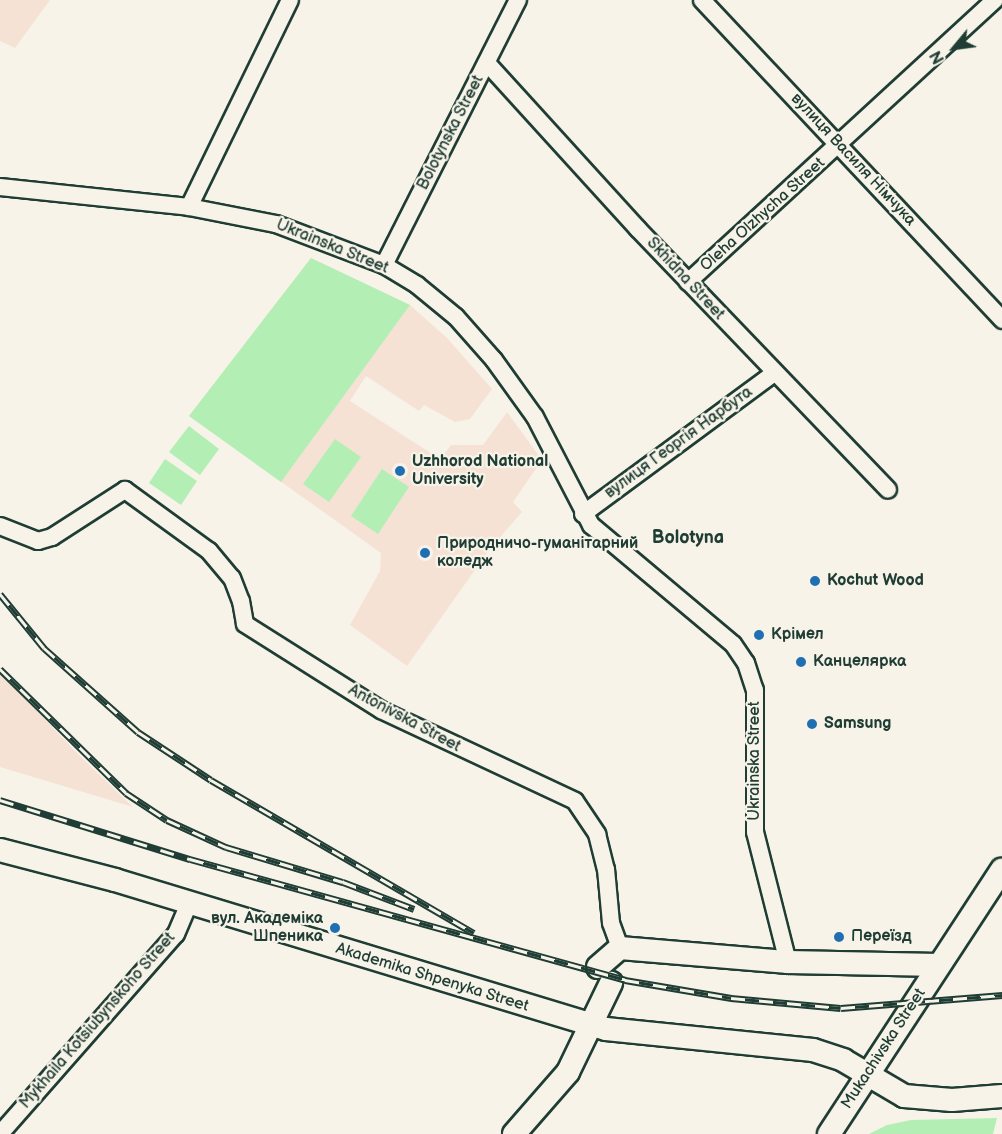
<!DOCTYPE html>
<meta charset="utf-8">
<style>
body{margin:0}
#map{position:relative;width:1002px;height:1134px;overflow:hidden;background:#f7f3e8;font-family:"Balsamiq Sans",sans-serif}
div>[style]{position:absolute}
.built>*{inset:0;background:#f6e2d5}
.green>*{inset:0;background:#b3efb5}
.roads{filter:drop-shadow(2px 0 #1f3d34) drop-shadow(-2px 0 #1f3d34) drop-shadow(0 2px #1f3d34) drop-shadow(0 -2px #1f3d34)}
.minor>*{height:16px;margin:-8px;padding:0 8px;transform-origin:8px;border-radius:8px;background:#f7f3e8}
.secondary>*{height:22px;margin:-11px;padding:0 11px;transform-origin:11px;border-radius:11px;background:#f7f3e8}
.rail>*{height:7px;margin-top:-3.5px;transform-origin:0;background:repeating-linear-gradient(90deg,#f7f3e8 0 14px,#1f3d34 0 28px);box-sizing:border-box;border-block:2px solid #1f3d34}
.dots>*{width:16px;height:16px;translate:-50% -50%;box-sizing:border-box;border:3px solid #f7f3e8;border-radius:50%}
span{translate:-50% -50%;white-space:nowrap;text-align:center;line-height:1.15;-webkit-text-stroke:4.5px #f7f3e8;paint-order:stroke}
.street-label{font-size:16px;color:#1f3d34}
.poi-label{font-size:16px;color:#1f3d34;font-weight:700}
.left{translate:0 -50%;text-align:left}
.right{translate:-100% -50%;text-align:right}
.neighbourhood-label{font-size:18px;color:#1f3d34;font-weight:700}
.north{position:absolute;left:924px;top:18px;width:60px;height:60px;-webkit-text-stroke:4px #f7f3e8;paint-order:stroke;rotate:241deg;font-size:16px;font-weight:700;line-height:24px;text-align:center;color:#1f3d34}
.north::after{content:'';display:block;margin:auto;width:21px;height:27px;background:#1f3d34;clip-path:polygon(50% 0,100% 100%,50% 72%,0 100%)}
</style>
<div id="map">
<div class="built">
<div style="clip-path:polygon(0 0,50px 0,15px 48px,0 41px)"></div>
<div style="clip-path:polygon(311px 258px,410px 305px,447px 338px,492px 389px,470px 419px,455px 422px,424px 405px,419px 411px,366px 376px,350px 401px,440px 459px,451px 445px,483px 445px,507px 412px,542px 460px,513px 502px,522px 512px,489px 550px,407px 666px,350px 625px,380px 571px,381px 553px,189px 416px)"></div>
<div style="clip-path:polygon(0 672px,76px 752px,133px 807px,0 767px)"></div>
</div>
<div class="green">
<div style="clip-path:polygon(311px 258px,410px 305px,281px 482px,189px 416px)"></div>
<div style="clip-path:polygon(189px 426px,219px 449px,200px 475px,169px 452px)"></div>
<div style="clip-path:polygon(335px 439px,361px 457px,329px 502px,303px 484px)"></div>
<div style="clip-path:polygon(165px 459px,197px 481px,181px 505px,149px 483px)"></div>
<div style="clip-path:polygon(382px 469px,409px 487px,378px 534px,351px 516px)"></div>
<div style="clip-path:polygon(997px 1118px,993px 1134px,869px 1134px,887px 1125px,911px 1120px)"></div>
</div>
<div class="roads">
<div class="minor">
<div style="left:702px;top:0;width:439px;rotate:46.8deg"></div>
<div style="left:487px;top:63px;width:224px;rotate:47.7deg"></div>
<div style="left:638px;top:229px;width:361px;rotate:46.2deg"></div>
<div style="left:0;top:187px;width:190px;rotate:6deg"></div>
<div style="left:189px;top:207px;width:89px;rotate:11.1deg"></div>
<div style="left:276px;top:224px;width:116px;rotate:20.8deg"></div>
<div style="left:384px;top:265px;width:39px;rotate:31deg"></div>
<div style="left:417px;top:285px;width:50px;rotate:39.4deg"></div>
<div style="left:456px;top:317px;width:57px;rotate:48.5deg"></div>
<div style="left:494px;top:360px;width:70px;rotate:54.3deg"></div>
<div style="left:535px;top:417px;width:122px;rotate:62.6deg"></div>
<div style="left:591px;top:525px;width:185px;rotate:40deg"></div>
<div style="left:733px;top:644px;width:23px;rotate:56deg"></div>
<div style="left:746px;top:663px;width:28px;rotate:72deg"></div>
<div style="left:755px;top:690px;width:142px;rotate:90deg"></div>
<div style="left:755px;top:832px;width:134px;rotate:75.8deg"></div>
<div style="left:189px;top:207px;width:230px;rotate:-64deg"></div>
<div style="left:384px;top:265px;width:297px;rotate:-63.2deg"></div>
<div style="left:688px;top:282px;width:417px;rotate:-42.6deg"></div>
<div style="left:583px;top:514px;width:237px;rotate:-36.4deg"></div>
<div style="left:0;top:526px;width:41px;rotate:21.5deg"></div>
<div style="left:38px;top:541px;width:15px;rotate:-16deg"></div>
<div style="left:52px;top:537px;width:87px;rotate:-32.8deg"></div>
<div style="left:125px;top:490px;width:104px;rotate:36deg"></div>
<div style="left:209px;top:551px;width:35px;rotate:50deg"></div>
<div style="left:232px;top:578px;width:25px;rotate:69deg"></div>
<div style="left:241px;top:601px;width:23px;rotate:80deg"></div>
<div style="left:245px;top:624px;width:161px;rotate:32.3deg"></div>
<div style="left:381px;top:710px;width:214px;rotate:25.1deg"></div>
<div style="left:575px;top:801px;width:40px;rotate:56deg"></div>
<div style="left:597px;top:834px;width:36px;rotate:76deg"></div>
<div style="left:606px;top:869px;width:54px;rotate:84.7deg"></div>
<div style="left:611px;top:923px;width:27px;rotate:70deg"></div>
<div style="left:0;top:1134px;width:266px;rotate:-48.7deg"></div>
<div style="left:176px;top:934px;width:33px;rotate:-67deg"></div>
</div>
<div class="secondary">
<div style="left:0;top:850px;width:119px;rotate:14.6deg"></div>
<div style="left:115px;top:880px;width:513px;rotate:16.88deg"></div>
<div style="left:606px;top:1029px;width:208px;rotate:5.8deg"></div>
<div style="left:813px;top:1050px;width:32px;rotate:18deg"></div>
<div style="left:843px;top:1060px;width:71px;rotate:30.5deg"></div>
<div style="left:904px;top:1096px;width:48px;rotate:4.8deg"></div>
<div style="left:952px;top:1100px;width:50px;rotate:-4.6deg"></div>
<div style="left:598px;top:967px;width:29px;rotate:-41deg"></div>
<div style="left:620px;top:948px;width:169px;rotate:4.8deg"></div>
<div style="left:788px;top:962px;width:151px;rotate:1.1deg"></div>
<div style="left:514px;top:1134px;width:82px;rotate:-48.9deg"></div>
<div style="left:568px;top:1072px;width:99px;rotate:-64.2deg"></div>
<div style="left:829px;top:1134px;width:316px;rotate:-56.8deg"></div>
</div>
</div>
<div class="rail">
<div style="left:0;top:594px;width:70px;rotate:50.8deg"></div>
<div style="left:44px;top:648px;width:126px;rotate:41.8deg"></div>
<div style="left:138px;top:732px;width:87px;rotate:33.3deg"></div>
<div style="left:211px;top:780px;width:304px;rotate:30.2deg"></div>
<div style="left:0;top:669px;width:177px;rotate:44.5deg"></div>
<div style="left:126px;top:793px;width:49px;rotate:33.4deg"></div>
<div style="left:167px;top:820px;width:65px;rotate:24.6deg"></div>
<div style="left:226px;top:847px;width:122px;rotate:16.7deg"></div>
<div style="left:343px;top:882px;width:76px;rotate:20.8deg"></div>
<div style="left:0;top:800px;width:199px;rotate:17.3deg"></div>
<div style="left:190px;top:859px;width:452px;rotate:15.5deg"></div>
<div style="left:625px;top:980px;width:108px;rotate:9.6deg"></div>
<div style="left:731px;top:998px;width:110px;rotate:5.2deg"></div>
<div style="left:841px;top:1008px;width:162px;rotate:-4.6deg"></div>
</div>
<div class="dots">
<div style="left:400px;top:471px;background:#1f6fb2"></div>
<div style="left:425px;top:553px;background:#1f6fb2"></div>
<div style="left:815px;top:581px;background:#1f6fb2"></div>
<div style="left:759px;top:635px;background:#1f6fb2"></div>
<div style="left:801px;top:662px;background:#1f6fb2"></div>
<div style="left:812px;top:724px;background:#1f6fb2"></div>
<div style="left:335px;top:928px;background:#1f6fb2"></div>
<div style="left:839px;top:937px;background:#1f6fb2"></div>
</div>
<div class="street-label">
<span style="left:451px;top:133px;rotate:-63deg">Bolotynska Street</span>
<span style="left:853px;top:160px;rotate:47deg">вулиця Василя Німчука</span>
<span style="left:763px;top:215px;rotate:-42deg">Oleha Olzhycha Street</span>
<span style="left:332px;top:247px;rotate:22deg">Ukrainska Street</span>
<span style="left:685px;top:279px;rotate:47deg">Skhidna Street</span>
<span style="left:679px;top:443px;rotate:-36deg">вулиця Георгія Нарбута</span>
<span style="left:404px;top:719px;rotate:28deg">Antonivska Street</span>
<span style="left:755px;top:761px;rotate:-90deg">Ukrainska Street</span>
<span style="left:432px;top:978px;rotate:17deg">Akademika Shpenyka Street</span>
<span style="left:98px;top:1021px;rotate:-49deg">Mykhaila Kotsiubynskoho Street</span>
<span style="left:884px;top:1049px;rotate:-57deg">Mukachivska Street</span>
</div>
<div class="poi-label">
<span class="left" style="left:412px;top:471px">Uzhhorod National<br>University</span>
<span class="left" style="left:437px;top:553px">Природничо-гуманітарний<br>коледж</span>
<span class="left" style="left:827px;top:581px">Kochut Wood</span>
<span class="left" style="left:771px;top:635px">Крімел</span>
<span class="left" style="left:813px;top:662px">Канцелярка</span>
<span class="left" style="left:824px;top:724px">Samsung</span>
<span class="right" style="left:323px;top:928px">вул. Академіка<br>Шпеника</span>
<span class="left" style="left:851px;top:937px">Переїзд</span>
</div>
<div class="neighbourhood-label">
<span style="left:688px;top:538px">Bolotyna</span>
</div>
<div class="north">N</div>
</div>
